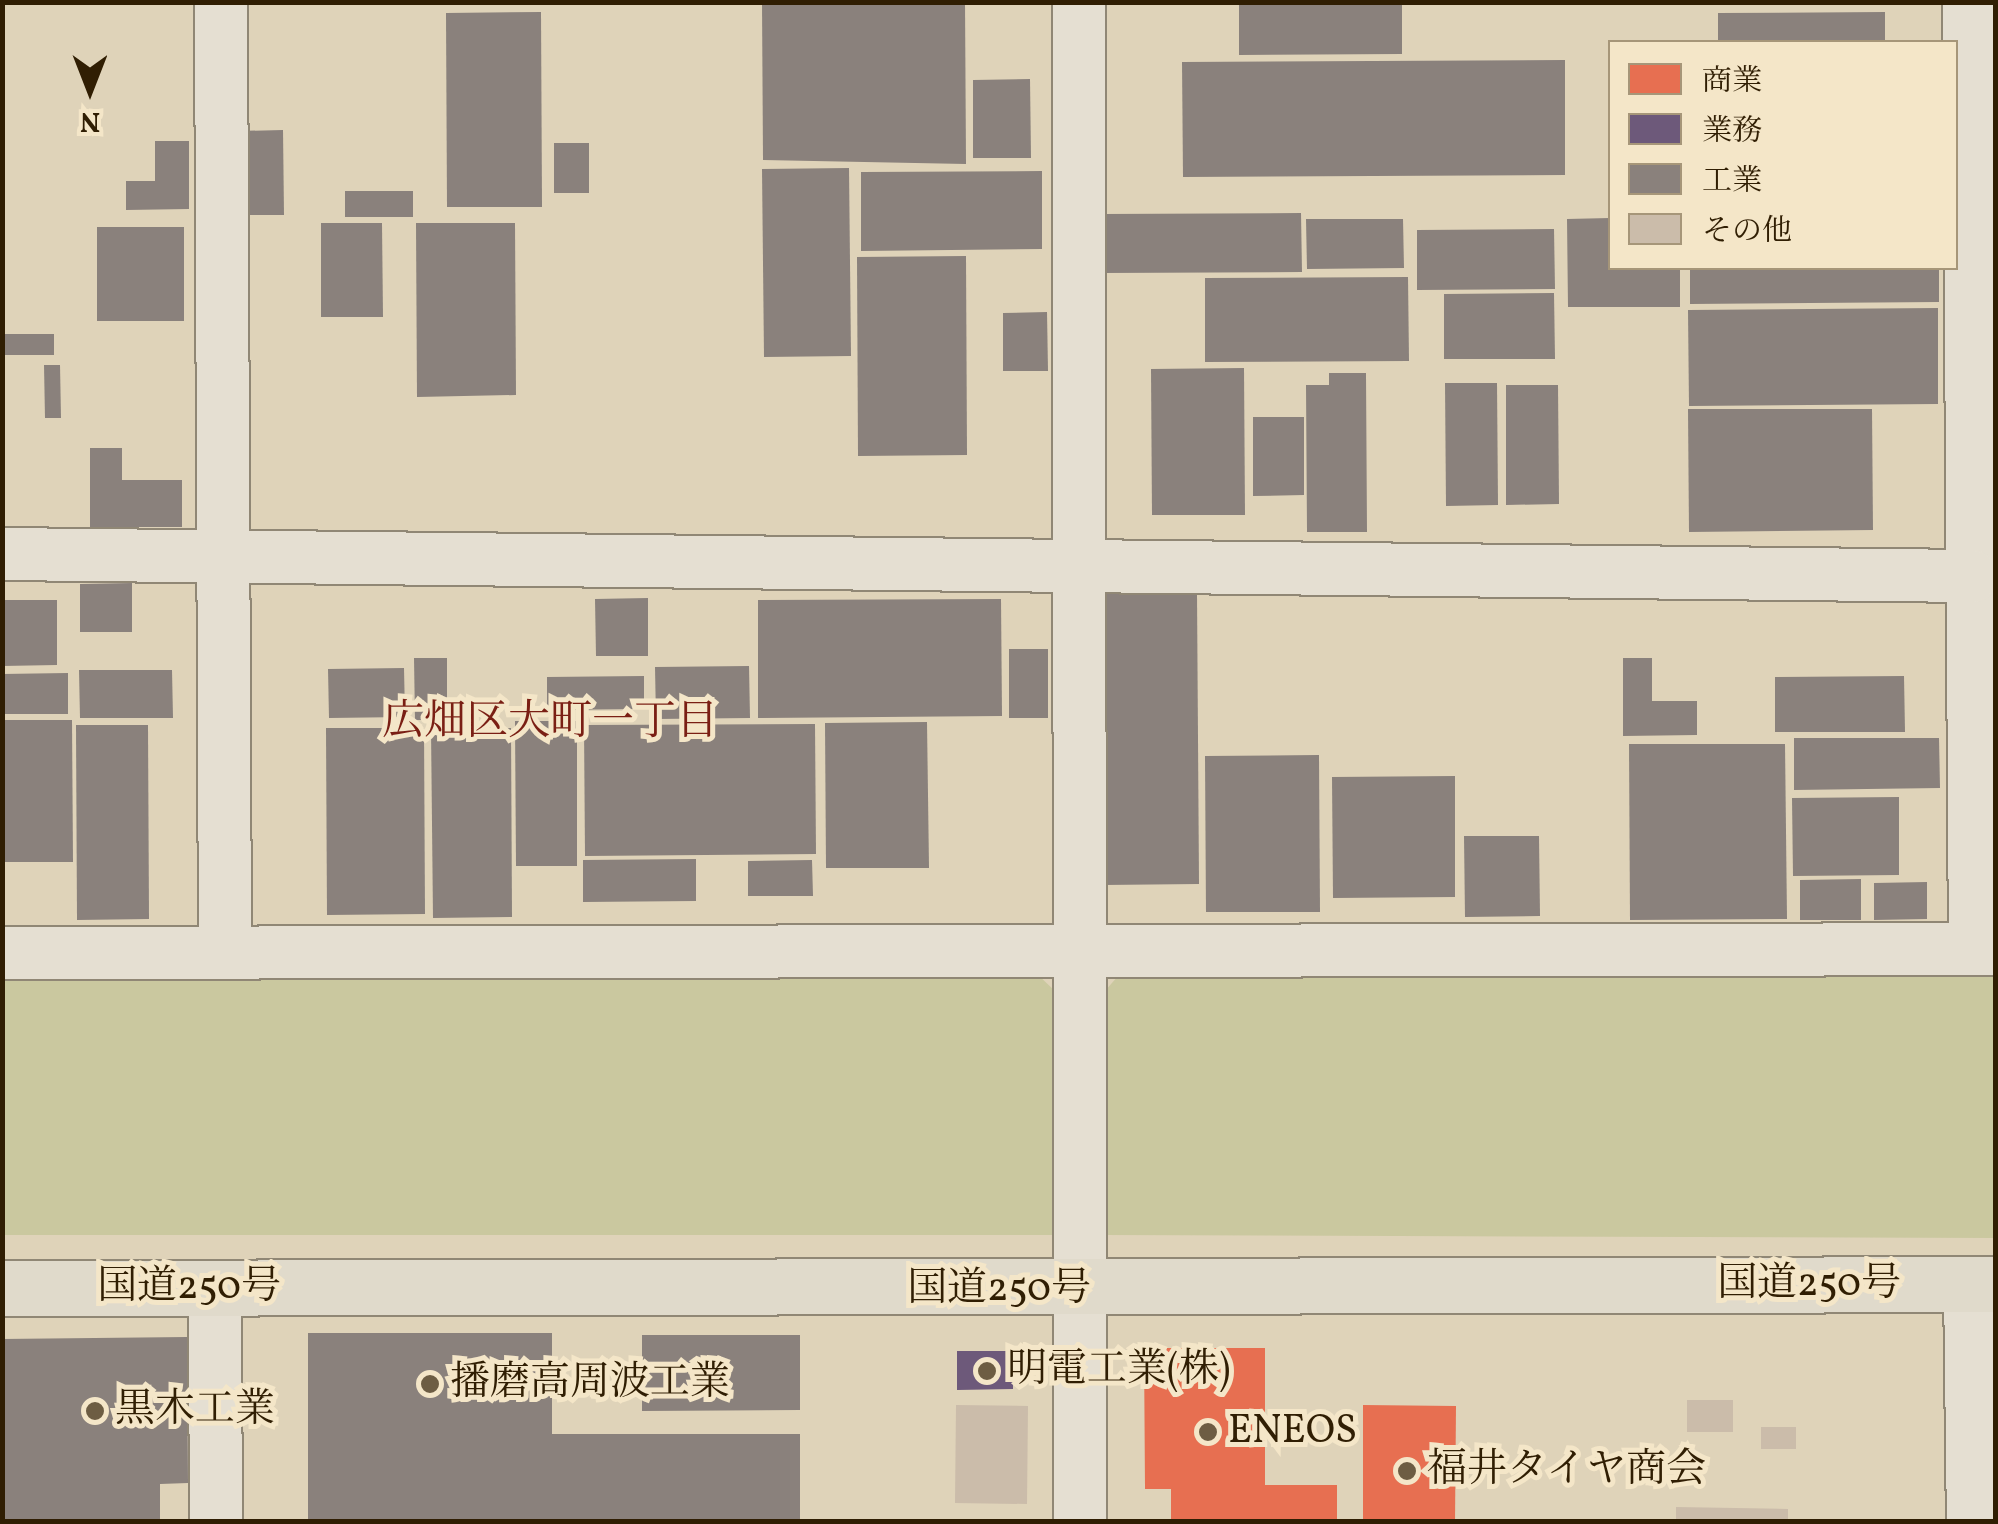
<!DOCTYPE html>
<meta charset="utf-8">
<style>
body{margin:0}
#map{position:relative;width:1998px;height:1524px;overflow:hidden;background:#dfd3b9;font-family:Vollkorn,"Noto Serif JP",serif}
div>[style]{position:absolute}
.green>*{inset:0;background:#cac89f}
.shops>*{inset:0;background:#e76f51}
.offices>*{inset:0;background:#6d597a}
.industry>*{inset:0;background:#8a817c}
.building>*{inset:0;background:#cbbcaa}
.roads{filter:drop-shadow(2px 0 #908775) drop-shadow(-2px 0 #908775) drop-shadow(0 2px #908775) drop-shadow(0 -2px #908775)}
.minor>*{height:52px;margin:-26px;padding:0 26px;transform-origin:26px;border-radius:26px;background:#e5dfd2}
.highway>*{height:55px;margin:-27.5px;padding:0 27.5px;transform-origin:27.5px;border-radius:27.5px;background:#e0dacb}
.dots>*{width:28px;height:28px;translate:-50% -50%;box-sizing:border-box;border:5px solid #f4e6c8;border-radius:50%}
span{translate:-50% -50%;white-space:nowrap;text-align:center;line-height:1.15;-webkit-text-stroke:10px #f4e6c8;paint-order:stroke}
.street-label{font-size:40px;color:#301e03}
.poi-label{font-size:40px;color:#301e03}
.left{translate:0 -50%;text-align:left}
.neighbourhood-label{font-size:42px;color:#7a1f14}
.frame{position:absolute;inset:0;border:5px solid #301e03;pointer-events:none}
.legend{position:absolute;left:1608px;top:40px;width:350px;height:230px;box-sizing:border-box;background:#f4e6c8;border:2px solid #a69679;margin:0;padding:12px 18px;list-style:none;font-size:30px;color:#301e03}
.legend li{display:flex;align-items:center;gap:20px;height:50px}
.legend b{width:50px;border:2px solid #a69679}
.north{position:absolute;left:40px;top:40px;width:100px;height:100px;-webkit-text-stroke:8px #f4e6c8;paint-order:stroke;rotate:180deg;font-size:28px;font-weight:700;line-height:40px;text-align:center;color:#301e03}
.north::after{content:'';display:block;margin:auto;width:35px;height:45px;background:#301e03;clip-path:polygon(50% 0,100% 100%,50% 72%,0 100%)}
</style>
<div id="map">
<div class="green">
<div style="clip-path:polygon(1995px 973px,1995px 1238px,1102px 1235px,1104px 992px,1119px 975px)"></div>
<div style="clip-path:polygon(1037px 974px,1055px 991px,1054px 1235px,3px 1235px,2px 975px)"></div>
</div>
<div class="shops">
<div style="clip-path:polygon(1144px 1348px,1265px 1348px,1265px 1485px,1337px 1485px,1337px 1522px,1171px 1522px,1171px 1489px,1145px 1489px)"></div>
<div style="clip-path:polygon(1363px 1405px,1456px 1406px,1455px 1522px,1363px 1522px)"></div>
</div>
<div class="offices">
<div style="clip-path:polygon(957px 1351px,1013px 1351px,1013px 1389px,957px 1390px)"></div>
</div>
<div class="industry">
<div style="clip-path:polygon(762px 2px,965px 2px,966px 164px,763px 160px)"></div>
<div style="clip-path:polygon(1239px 2px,1402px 2px,1402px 54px,1239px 55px)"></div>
<div style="clip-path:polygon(541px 12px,542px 207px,447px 207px,446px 13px)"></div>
<div style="clip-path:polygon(1885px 12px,1885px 42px,1718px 42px,1718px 13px)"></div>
<div style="clip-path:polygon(1565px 60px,1565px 175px,1183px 177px,1182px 62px)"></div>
<div style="clip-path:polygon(1030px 79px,1031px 158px,973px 158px,973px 80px)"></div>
<div style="clip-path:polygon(283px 130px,284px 215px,240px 215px,239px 131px)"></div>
<div style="clip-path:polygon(155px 141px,189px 141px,189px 209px,126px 210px,126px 181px,155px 181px)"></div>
<div style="clip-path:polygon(554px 143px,589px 143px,589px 193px,554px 193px)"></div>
<div style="clip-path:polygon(849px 168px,851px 356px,764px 357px,762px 169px)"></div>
<div style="clip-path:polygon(1042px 171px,1042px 249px,861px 251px,861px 172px)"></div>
<div style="clip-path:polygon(345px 191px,413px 191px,413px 217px,345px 217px)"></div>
<div style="clip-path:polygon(1301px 213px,1302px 272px,1102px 273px,1102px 214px)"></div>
<div style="clip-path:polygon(1610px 218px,1610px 268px,1680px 268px,1680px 307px,1568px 307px,1567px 219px)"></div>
<div style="clip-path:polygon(1306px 219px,1403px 219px,1404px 268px,1307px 269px)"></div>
<div style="clip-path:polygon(321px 223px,382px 223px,383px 317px,321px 317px)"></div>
<div style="clip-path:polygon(416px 223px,515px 223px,516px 395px,417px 397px)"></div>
<div style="clip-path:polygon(97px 227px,184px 227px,184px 321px,97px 321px)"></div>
<div style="clip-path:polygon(1554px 229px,1555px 289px,1417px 290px,1417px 230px)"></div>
<div style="clip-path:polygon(966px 256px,967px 455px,858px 456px,857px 257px)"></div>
<div style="clip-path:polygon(1690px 268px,1939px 268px,1939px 302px,1690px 304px)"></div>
<div style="clip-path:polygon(1408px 277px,1409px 361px,1205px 362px,1205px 278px)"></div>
<div style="clip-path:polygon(1554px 293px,1555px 359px,1444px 359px,1444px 294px)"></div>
<div style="clip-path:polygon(1938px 308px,1938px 404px,1689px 406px,1688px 310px)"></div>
<div style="clip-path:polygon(1047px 312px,1048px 371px,1003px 371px,1003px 313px)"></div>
<div style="clip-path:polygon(2px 334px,54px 334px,54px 355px,2px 355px)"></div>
<div style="clip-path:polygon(44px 365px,60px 365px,61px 418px,45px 418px)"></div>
<div style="clip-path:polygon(1244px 368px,1245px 515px,1152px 515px,1151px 369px)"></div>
<div style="clip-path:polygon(1329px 373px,1366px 373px,1367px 532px,1307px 532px,1306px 385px,1329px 385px)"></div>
<div style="clip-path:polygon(1445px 383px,1497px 383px,1498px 505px,1446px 506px)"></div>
<div style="clip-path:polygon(1506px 385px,1558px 385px,1559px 504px,1506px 505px)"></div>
<div style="clip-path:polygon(1688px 409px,1872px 409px,1873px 530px,1689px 532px)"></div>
<div style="clip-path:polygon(1253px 417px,1304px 417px,1304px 495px,1253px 496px)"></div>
<div style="clip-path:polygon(90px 448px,122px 448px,122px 480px,182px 480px,182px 527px,90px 527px)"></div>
<div style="clip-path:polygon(132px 583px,132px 632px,80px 632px,80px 584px)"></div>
<div style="clip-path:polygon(1101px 594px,1197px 594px,1199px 884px,1103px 885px)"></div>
<div style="clip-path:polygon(648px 598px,648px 656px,596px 656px,595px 599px)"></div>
<div style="clip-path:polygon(1001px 599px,1002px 716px,758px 718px,758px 600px)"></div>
<div style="clip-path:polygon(2px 600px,57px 600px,57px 665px,2px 666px)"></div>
<div style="clip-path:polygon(1009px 649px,1048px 649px,1048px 718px,1009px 718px)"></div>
<div style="clip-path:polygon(414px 658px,447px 658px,447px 720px,415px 720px)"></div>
<div style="clip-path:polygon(1623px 658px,1652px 658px,1652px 701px,1697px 701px,1697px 735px,1623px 736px)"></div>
<div style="clip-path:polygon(749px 666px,750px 718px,656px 719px,655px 667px)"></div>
<div style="clip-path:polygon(404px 668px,405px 717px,329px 718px,328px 669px)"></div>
<div style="clip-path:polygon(79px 670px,172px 670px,173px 718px,80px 718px)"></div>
<div style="clip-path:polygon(68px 673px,68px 714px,2px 714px,2px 674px)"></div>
<div style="clip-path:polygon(644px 676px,644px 709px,547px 710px,547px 677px)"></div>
<div style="clip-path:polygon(1904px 676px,1905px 732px,1775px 732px,1775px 677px)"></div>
<div style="clip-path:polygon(2px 720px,72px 720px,73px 862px,2px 862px)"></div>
<div style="clip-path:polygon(515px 721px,577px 721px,577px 866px,516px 866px)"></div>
<div style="clip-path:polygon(927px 722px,929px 868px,826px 868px,825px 723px)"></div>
<div style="clip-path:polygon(815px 724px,816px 854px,585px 856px,584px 725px)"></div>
<div style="clip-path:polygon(76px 725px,148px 725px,149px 919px,77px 920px)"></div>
<div style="clip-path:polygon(326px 728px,424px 728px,425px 914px,327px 915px)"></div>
<div style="clip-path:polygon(431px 728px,511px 728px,512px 917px,433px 918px)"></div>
<div style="clip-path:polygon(1794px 738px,1939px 738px,1940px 788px,1794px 790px)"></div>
<div style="clip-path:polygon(1629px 744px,1785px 744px,1787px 919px,1630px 920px)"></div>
<div style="clip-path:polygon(1319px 755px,1320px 912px,1206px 912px,1205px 756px)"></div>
<div style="clip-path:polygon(1455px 776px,1455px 897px,1333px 898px,1332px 777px)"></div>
<div style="clip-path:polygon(1899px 797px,1899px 875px,1793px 876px,1792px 798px)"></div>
<div style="clip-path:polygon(1464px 836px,1539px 836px,1540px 916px,1465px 917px)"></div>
<div style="clip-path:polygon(696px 859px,696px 901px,583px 902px,583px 860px)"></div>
<div style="clip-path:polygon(812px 860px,813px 896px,748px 896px,748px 861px)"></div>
<div style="clip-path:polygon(1861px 879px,1861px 920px,1800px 920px,1800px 880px)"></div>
<div style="clip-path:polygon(1927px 882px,1927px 919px,1874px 920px,1874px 883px)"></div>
<div style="clip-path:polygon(308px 1333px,552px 1333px,552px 1434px,800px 1434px,800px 1522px,308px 1522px)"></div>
<div style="clip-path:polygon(642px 1335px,800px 1335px,800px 1410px,642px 1411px)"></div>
<div style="clip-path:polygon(187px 1337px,188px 1483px,160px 1484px,160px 1522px,2px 1522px,2px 1339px)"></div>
</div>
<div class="building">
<div style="clip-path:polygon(1687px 1400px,1733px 1400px,1733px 1432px,1687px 1432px)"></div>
<div style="clip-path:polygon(956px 1405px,1028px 1406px,1027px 1504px,955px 1503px)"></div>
<div style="clip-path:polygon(1761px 1427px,1796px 1427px,1796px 1449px,1761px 1449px)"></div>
<div style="clip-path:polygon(1676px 1507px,1788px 1509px,1788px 1522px,1676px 1522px)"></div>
</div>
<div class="roads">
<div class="minor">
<div style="left:221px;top:2px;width:951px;rotate:89.76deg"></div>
<div style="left:1079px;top:2px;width:1520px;rotate:89.96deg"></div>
<div style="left:1969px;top:2px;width:947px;rotate:89.64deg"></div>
<div style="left:2px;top:554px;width:1970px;rotate:0.64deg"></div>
<div style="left:2px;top:953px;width:1994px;rotate:-0.11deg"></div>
<div style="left:1970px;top:1283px;width:239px;rotate:89.3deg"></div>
<div style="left:215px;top:1287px;width:235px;rotate:89.8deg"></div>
</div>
<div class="highway">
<div style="left:2px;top:1288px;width:1994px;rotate:-0.11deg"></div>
</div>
</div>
<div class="dots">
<div style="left:987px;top:1371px;background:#6d5d43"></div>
<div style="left:430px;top:1384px;background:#6d5d43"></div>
<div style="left:95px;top:1411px;background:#6d5d43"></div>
<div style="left:1208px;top:1432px;background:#6d5d43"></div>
<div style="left:1407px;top:1471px;background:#6d5d43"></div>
</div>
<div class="street-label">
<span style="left:1809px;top:1285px">国道250号</span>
<span style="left:189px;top:1288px">国道250号</span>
<span style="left:999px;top:1290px">国道250号</span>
</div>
<div class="poi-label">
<span class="left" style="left:1007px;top:1371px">明電工業(株)</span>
<span class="left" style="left:450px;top:1384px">播磨高周波工業</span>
<span class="left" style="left:115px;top:1411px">黒木工業</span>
<span class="left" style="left:1228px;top:1432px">ENEOS</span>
<span class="left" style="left:1427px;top:1471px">福井タイヤ商会</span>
</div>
<div class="neighbourhood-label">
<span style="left:550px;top:724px">広畑区大町一丁目</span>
</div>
<div class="frame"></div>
<ul class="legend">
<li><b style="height:28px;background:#e76f51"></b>商業</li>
<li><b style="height:28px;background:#6d597a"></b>業務</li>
<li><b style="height:28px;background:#8a817c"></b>工業</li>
<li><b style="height:28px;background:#cbbcaa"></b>その他</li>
</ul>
<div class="north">N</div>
</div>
